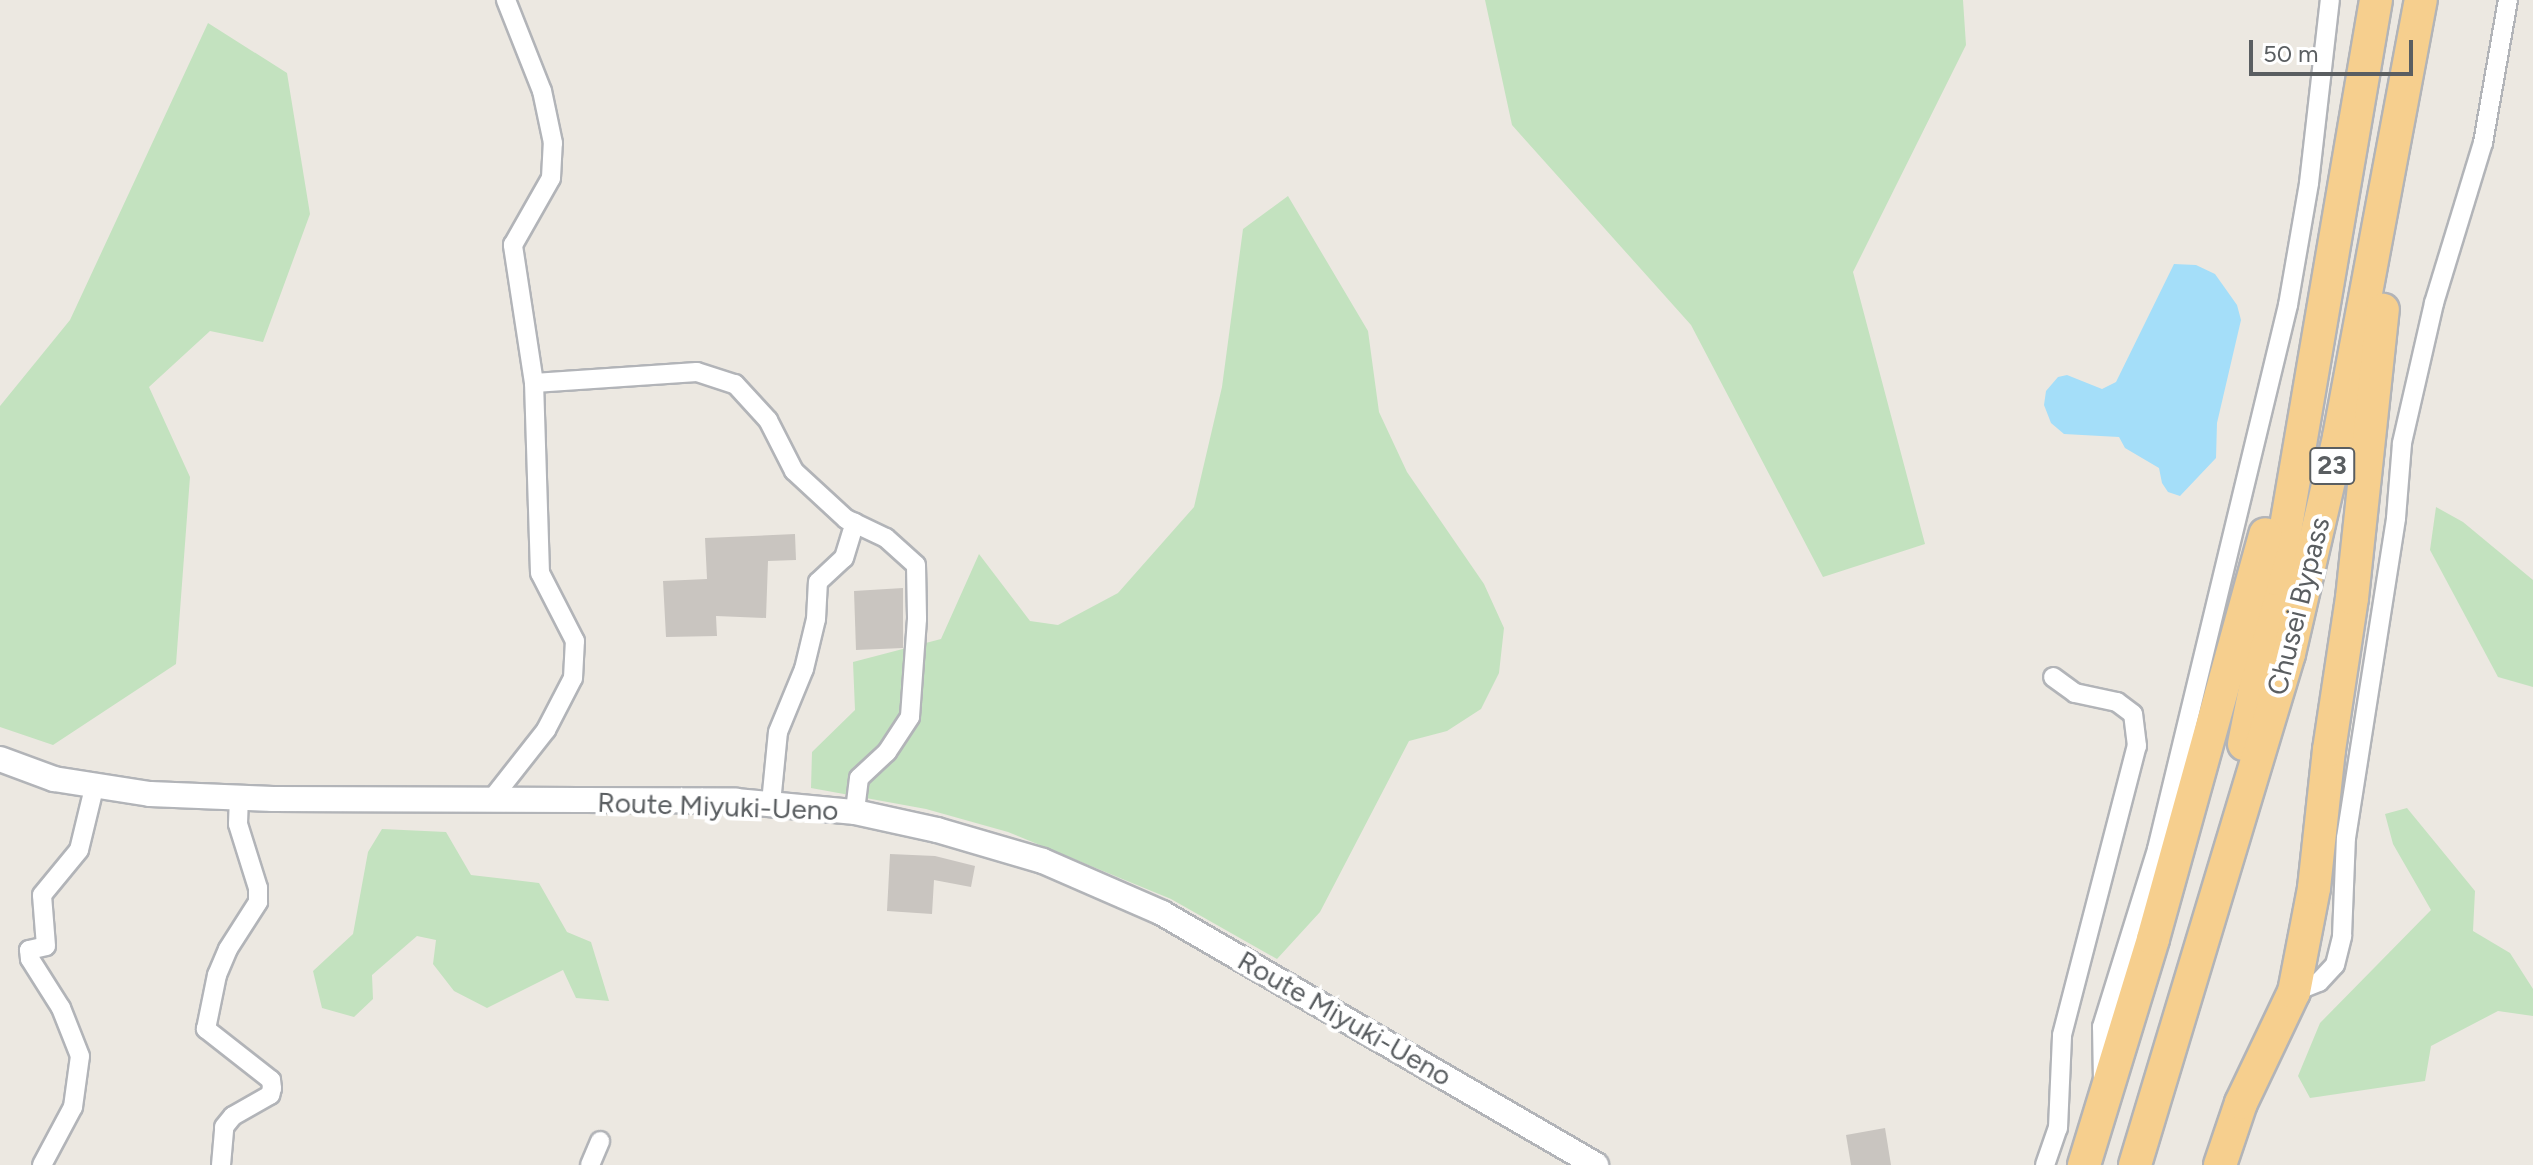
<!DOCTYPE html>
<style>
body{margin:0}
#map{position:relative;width:2533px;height:1165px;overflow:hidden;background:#ece8e1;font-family:Figtree,sans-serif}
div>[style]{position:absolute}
.green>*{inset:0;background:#c3e2bf}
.water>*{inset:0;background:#a4def9}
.building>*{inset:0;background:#c9c5c0}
.roads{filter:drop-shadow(2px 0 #b2b4b8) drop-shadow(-2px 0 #b2b4b8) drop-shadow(0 2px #b2b4b8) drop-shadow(0 -2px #b2b4b8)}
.street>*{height:18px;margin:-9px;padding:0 9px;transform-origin:9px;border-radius:9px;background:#fff}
.secondary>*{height:24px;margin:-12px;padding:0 12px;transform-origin:12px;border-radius:12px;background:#fff}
.highway>*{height:32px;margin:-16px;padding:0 16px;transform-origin:16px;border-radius:16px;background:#f6cf8e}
span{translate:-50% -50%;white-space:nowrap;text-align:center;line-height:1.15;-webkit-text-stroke:8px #fff;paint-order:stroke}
.shield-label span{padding:2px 6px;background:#fff;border:2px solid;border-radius:6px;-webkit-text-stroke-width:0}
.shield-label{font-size:26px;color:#5a5e61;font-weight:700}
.street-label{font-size:28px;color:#5a5e61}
.scale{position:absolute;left:2249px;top:40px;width:164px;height:36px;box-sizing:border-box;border:4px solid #5a5e61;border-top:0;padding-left:10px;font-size:24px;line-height:28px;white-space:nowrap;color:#5a5e61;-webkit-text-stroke:6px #fff;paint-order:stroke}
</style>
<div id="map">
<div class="green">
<div style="clip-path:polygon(1485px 0,1963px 0,1966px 45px,1853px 272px,1925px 544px,1823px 577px,1691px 325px,1512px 125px)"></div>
<div style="clip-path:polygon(208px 23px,287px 73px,310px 214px,263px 342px,210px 331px,149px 387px,190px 477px,176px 664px,53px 745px,0 727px,0 406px,70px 320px)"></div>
<div style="clip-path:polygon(1288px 196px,1368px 331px,1379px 412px,1407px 472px,1484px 584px,1504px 628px,1499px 673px,1481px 709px,1447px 731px,1409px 741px,1320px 912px,1277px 959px,1171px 899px,1008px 832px,926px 809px,811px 788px,812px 752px,855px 710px,853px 662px,941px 639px,979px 554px,1030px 621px,1058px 625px,1118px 593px,1194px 507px,1222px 387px,1243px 229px)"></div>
<div style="clip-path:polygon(2436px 507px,2463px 522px,2533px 580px,2533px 687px,2498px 677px,2430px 550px)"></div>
<div style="clip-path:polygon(2407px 808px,2475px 891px,2473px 931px,2510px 953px,2533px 989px,2533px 1016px,2498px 1011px,2431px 1046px,2425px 1081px,2310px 1098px,2298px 1076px,2320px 1023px,2431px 910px,2393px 844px,2385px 814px)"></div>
<div style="clip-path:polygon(382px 829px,446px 832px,471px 875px,539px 883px,567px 932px,591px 942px,609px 1001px,576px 998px,563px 970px,487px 1008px,454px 991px,433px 964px,436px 940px,417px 936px,372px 975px,373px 999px,354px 1017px,322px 1008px,313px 971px,353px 934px,368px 852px)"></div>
</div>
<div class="water">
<div style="clip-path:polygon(2174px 264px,2196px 265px,2215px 274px,2237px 305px,2241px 320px,2217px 423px,2216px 458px,2180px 496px,2168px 492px,2162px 483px,2159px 468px,2125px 448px,2119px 437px,2064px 434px,2051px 423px,2044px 405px,2046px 391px,2058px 377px,2067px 375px,2102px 389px,2116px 382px)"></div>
</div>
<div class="building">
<div style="clip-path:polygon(795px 534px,796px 560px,768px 561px,766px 618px,716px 616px,717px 636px,666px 637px,663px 581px,707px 579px,705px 538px)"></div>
<div style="clip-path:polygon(903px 588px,903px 648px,856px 650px,854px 591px)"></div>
<div style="clip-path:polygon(890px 854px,935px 856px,975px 866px,971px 887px,934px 880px,932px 914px,887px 911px)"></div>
<div style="clip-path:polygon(1885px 1128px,1891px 1165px,1851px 1165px,1846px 1135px)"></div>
</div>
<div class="roads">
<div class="street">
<div style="left:534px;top:383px;width:163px;rotate:-3.9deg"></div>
<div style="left:697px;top:372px;width:40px;rotate:18deg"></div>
<div style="left:735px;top:384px;width:49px;rotate:47.5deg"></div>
<div style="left:768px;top:420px;width:57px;rotate:63deg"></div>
<div style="left:794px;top:471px;width:71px;rotate:42.7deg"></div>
<div style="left:846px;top:519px;width:44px;rotate:25.4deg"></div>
<div style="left:886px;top:538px;width:40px;rotate:42deg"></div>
<div style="left:916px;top:565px;width:54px;rotate:88.9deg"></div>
<div style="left:917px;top:619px;width:98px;rotate:94.1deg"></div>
<div style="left:910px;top:717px;width:42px;rotate:123.3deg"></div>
<div style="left:887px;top:752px;width:38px;rotate:137deg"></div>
<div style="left:859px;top:778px;width:34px;rotate:97deg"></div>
<div style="left:491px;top:800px;width:89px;rotate:-51.8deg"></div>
<div style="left:546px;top:730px;width:59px;rotate:-62.6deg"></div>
<div style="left:573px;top:678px;width:37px;rotate:-87deg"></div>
<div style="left:575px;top:641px;width:76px;rotate:-117.2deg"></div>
<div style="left:540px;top:573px;width:190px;rotate:-91.8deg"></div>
<div style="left:534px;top:383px;width:140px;rotate:-98.7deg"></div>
<div style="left:513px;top:245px;width:77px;rotate:-60.4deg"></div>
<div style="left:551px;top:178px;width:35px;rotate:-87deg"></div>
<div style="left:553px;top:143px;width:53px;rotate:-101.9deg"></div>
<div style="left:542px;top:91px;width:98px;rotate:-111.6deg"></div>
<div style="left:771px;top:803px;width:71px;rotate:-84.4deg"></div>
<div style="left:778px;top:732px;width:68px;rotate:-67.6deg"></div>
<div style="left:804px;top:669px;width:51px;rotate:-76.5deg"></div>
<div style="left:816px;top:619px;width:37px;rotate:-87deg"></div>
<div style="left:818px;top:582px;width:35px;rotate:-43deg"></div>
<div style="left:844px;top:558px;width:37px;rotate:-73deg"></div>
<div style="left:2294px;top:992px;width:27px;rotate:-22deg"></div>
<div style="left:2319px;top:982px;width:23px;rotate:-47deg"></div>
<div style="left:2335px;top:965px;width:30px;rotate:-76deg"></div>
<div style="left:2342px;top:936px;width:98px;rotate:-87.7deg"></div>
<div style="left:2346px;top:838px;width:324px;rotate:-81.1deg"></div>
<div style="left:2396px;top:518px;width:75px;rotate:-85.4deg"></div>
<div style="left:2402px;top:443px;width:144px;rotate:-77.1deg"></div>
<div style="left:2434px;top:303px;width:167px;rotate:-73deg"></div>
<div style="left:2483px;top:143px;width:145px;rotate:-80.1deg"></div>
<div style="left:2103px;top:1082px;width:55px;rotate:-91deg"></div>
<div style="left:2102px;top:1027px;width:186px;rotate:-72.8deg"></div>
<div style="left:2157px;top:849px;width:560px;rotate:-76.46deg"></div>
<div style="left:2288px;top:305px;width:124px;rotate:-80.2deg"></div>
<div style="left:2309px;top:183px;width:184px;rotate:-83.5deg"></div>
<div style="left:42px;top:1165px;width:66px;rotate:-61.9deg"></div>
<div style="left:73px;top:1107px;width:51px;rotate:-82.2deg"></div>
<div style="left:80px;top:1056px;width:52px;rotate:-111.6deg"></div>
<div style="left:61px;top:1008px;width:58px;rotate:-122.3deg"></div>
<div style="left:30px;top:959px;width:9px;rotate:-96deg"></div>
<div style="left:29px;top:950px;width:17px;rotate:-13deg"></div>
<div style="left:46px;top:946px;width:51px;rotate:-94.5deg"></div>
<div style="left:42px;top:895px;width:58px;rotate:-50.6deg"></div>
<div style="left:79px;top:850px;width:64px;rotate:-76.4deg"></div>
<div style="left:221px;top:1165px;width:38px;rotate:-85deg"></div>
<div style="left:224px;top:1127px;width:14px;rotate:-51deg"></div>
<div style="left:233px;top:1116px;width:43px;rotate:-29.6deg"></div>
<div style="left:270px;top:1095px;width:7px;rotate:-74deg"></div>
<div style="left:272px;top:1088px;width:8px;rotate:-97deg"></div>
<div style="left:271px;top:1080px;width:83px;rotate:-141.9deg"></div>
<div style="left:206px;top:1029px;width:55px;rotate:-78.5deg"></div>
<div style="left:217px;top:975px;width:28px;rotate:-67deg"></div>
<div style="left:228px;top:949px;width:56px;rotate:-57.4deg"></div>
<div style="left:258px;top:902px;width:14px;rotate:-90deg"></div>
<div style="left:258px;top:888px;width:67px;rotate:-107.4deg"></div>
<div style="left:238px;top:824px;width:27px;rotate:-88deg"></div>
<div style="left:590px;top:1165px;width:26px;rotate:-67deg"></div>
<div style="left:2045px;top:1165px;width:39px;rotate:-71deg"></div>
<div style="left:2058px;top:1128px;width:93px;rotate:-87.5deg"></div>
<div style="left:2062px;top:1035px;width:299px;rotate:-75.5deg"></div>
<div style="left:2137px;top:746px;width:32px;rotate:-97deg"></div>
<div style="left:2133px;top:714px;width:20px;rotate:-143deg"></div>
<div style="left:2117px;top:702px;width:43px;rotate:-167.9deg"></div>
<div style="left:2075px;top:693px;width:27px;rotate:-144deg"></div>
</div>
<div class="secondary">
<div style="left:0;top:759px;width:58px;rotate:20.3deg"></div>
<div style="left:54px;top:779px;width:97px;rotate:8.9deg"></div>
<div style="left:150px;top:794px;width:123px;rotate:2.3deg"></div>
<div style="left:273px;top:799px;width:463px;rotate:0.2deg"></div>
<div style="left:736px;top:801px;width:120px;rotate:5.3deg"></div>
<div style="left:855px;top:812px;width:84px;rotate:12.4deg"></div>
<div style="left:937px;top:830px;width:110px;rotate:16.3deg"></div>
<div style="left:1043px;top:861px;width:130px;rotate:23.6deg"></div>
<div style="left:1162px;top:913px;width:502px;rotate:30.14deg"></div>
</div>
<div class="highway">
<div style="left:2244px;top:744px;width:168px;rotate:-78.7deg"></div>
<div style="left:2277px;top:579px;width:587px;rotate:-80.3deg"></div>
<div style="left:2084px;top:1165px;width:236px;rotate:-73deg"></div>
<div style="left:2153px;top:939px;width:420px;rotate:-74.5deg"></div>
<div style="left:2135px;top:1165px;width:534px;rotate:-73.23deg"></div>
<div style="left:2289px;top:654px;width:223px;rotate:-77deg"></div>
<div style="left:2339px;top:437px;width:445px;rotate:-79.4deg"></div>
<div style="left:2220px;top:1165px;width:65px;rotate:-71.3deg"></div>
<div style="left:2241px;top:1103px;width:123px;rotate:-64.5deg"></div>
<div style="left:2294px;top:992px;width:106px;rotate:-79.1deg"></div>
<div style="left:2314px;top:888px;width:139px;rotate:-83.8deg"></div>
<div style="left:2329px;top:750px;width:154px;rotate:-81.4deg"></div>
<div style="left:2352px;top:598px;width:290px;rotate:-83.9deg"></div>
</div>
</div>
<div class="shield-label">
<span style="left:2332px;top:466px">23</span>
</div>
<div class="street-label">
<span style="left:2298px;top:606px;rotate:-76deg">Chusei Bypass</span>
<span style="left:718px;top:806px;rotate:2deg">Route Miyuki-Ueno</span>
<span style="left:1345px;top:1018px;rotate:30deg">Route Miyuki-Ueno</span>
</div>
<div class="scale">50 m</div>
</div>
